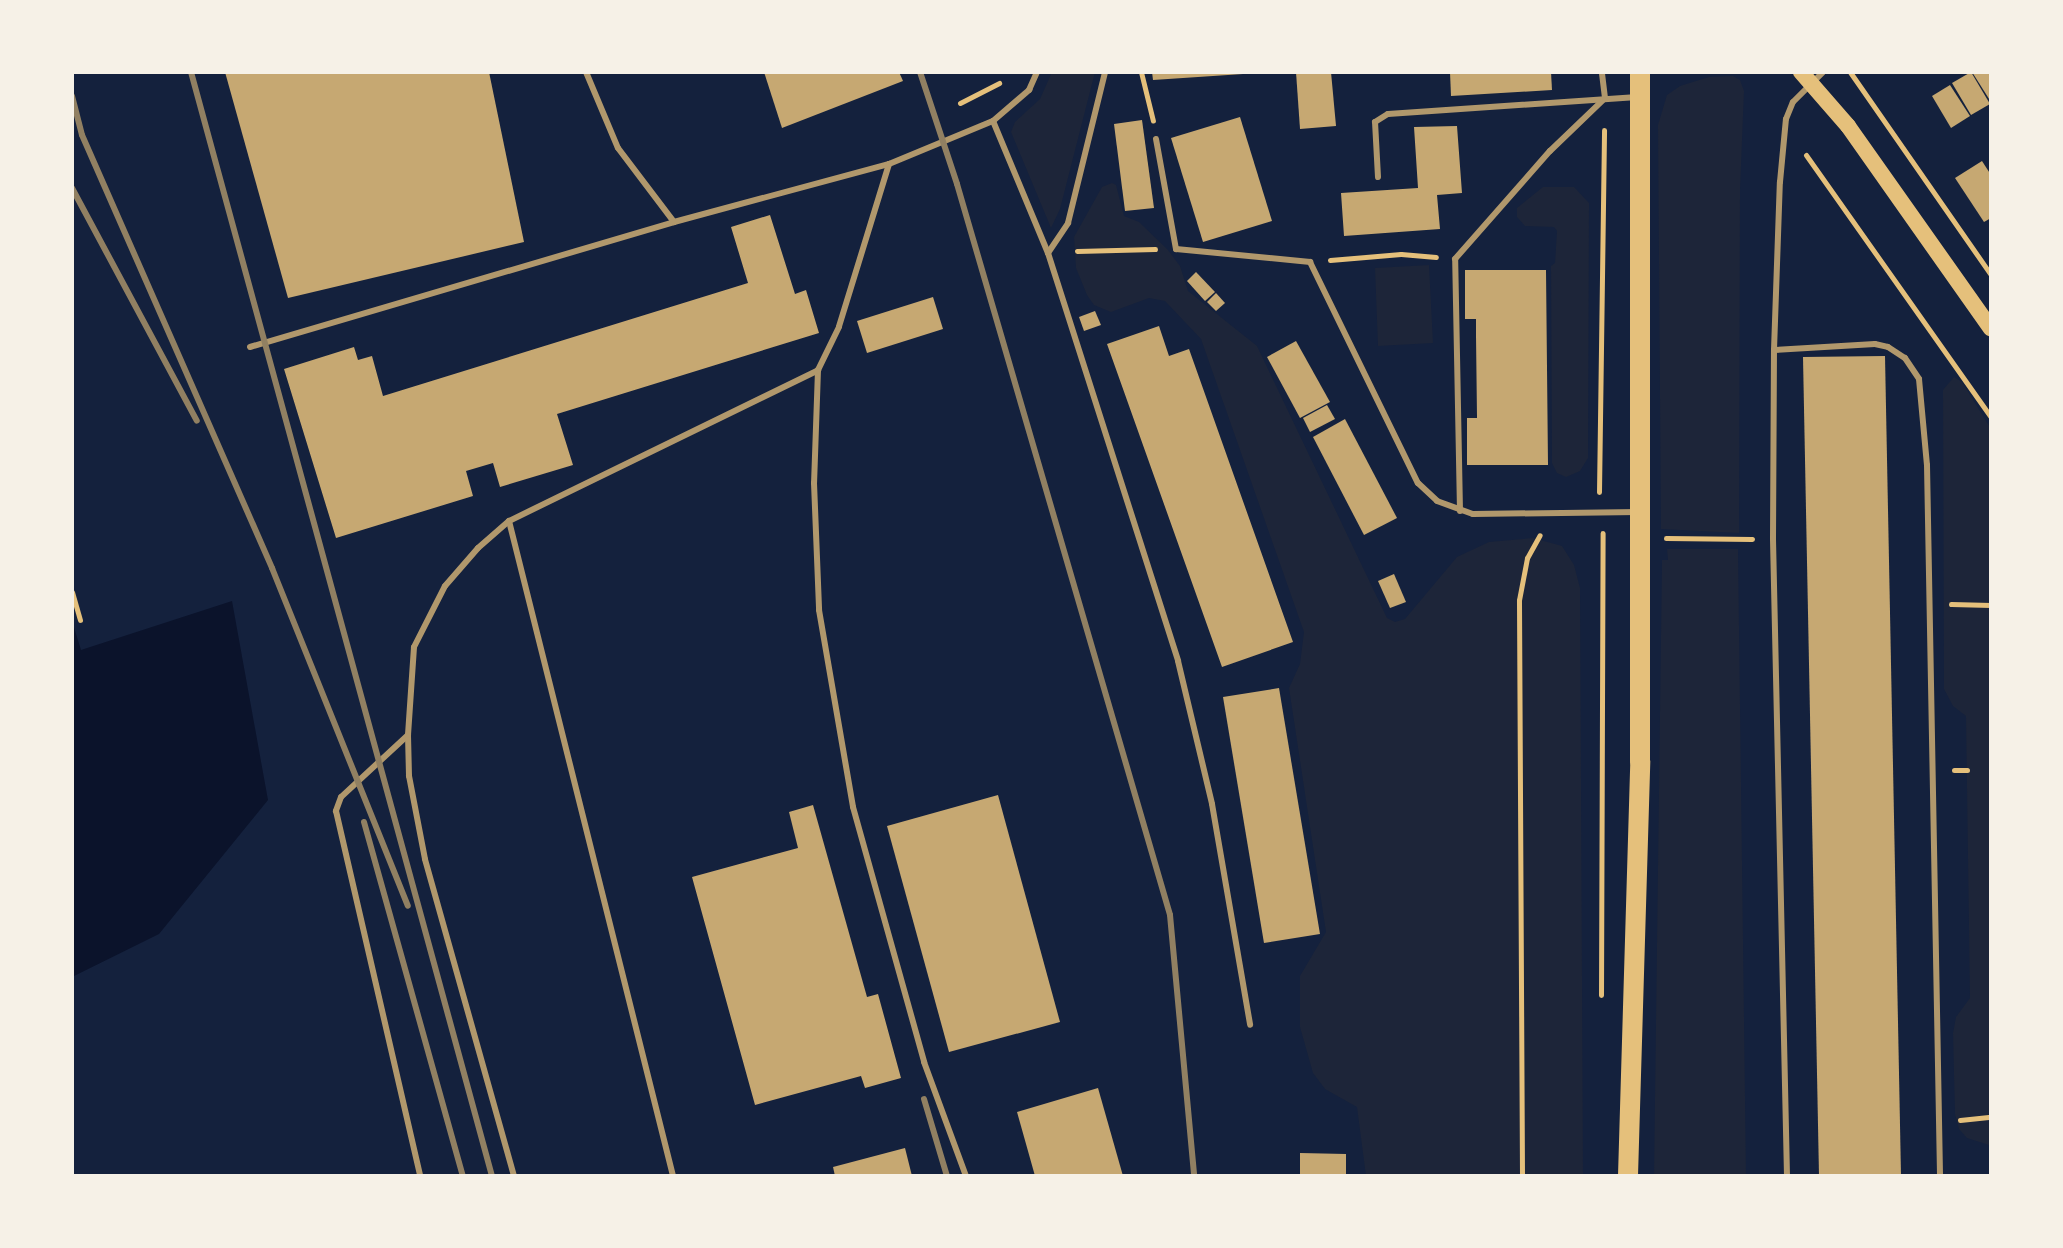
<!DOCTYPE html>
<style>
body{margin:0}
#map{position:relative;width:2063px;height:1248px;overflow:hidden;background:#14213d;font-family:"Nunito Sans",sans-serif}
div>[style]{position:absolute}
.green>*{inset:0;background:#1d2539}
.water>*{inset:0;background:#0b132b}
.building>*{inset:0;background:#c6a872}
.path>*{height:5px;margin:-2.5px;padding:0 2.5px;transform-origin:2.5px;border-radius:2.5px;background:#e5c07b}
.service>*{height:6px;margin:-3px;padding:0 3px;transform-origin:3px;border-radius:3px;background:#b1986c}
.secondary>*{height:16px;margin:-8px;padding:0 8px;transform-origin:8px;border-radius:8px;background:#e5c07b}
.primary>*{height:20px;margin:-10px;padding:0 10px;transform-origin:10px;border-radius:10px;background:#e5c07b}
.rail>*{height:6px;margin:-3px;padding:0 3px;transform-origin:3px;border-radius:3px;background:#918062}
span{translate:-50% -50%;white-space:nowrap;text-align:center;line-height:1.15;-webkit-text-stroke:6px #f6f1e7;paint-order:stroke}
.frame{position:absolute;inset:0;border:74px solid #f6f1e7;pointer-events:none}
</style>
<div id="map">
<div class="green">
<div style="clip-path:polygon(1052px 72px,1095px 72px,1060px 209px,1051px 228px,1011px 132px,1015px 122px,1040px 99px)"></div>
<div style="clip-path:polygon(1733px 76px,1740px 80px,1744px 91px,1740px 190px,1739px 533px,1661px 529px,1658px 125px,1667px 95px,1680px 86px,1709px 77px)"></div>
<div style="clip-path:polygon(1112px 183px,1116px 185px,1124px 216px,1139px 222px,1168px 250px,1180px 266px,1188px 291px,1257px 346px,1387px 618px,1395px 622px,1405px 619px,1457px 557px,1489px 542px,1533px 538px,1562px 546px,1574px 565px,1580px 588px,1583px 1176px,1366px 1176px,1357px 1107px,1325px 1089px,1313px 1073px,1300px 1027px,1300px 976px,1326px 932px,1289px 688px,1300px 664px,1304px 632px,1201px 339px,1165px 301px,1149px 298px,1111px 312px,1094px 305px,1087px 295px,1076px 268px,1074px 237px,1102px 187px)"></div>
<div style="clip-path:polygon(1543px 187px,1574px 187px,1589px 203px,1588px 458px,1580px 471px,1566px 477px,1557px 473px,1552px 463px,1551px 266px,1555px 263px,1557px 231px,1554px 227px,1525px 226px,1517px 217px,1517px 208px)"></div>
<div style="clip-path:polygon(1429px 265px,1433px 343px,1378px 346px,1375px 268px)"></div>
<div style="clip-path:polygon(1954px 377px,1962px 382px,1991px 429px,1991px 1176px,1989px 1145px,1967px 1138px,1959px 1129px,1955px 1114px,1953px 1033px,1956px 1017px,1970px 998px,1966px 716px,1953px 706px,1944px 689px,1943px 390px)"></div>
<div style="clip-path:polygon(1667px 549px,1738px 549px,1746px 1176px,1654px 1176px,1662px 560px,1668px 560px)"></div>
</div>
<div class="water">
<div style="clip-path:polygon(232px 601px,268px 800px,159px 934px,72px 977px,72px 621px,81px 650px)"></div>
</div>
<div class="building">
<div style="clip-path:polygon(225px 72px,489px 72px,524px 242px,288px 298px)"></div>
<div style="clip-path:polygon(764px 72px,899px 72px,903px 81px,782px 128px)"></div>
<div style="clip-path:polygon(1152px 72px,1242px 72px,1243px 74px,1153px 80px)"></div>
<div style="clip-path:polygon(1296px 72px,1331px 72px,1336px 126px,1300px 129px)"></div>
<div style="clip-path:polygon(1450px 72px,1551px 72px,1552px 90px,1451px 96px)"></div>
<div style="clip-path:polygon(1971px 72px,1990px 104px,1971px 115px,1952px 83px)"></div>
<div style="clip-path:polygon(1972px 72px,1991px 72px,1991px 102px)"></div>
<div style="clip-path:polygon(1950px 85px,1970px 116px,1951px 128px,1932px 96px)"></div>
<div style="clip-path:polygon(1240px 117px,1272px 221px,1203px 242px,1171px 138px)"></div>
<div style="clip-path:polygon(1142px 120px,1154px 208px,1125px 211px,1114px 124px)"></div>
<div style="clip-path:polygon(1457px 126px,1462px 193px,1437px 195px,1440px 229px,1344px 236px,1341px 193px,1418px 188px,1414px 127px)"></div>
<div style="clip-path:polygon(1982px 161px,1991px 175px,1991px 218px,1984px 222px,1955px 178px)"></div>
<div style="clip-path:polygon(770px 215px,795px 294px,806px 290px,819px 333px,557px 414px,573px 465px,500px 487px,493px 463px,466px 471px,473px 496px,336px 538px,284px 369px,354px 347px,358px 360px,372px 356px,383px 396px,748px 283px,731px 227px)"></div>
<div style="clip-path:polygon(1465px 270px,1546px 270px,1548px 465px,1467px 465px,1467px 418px,1477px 418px,1476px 336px,1476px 319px,1465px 319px)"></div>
<div style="clip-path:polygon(1196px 272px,1215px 292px,1205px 301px,1187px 281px)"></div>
<div style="clip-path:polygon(1216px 293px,1225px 303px,1216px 311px,1207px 302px)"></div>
<div style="clip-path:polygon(933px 297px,943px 329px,867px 353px,857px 321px)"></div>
<div style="clip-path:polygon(1095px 311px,1101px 325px,1084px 331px,1079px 317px)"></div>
<div style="clip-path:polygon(1159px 326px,1169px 356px,1189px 349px,1293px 642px,1222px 667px,1107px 344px)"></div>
<div style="clip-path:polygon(1296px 341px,1330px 402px,1300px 418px,1267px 357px)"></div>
<div style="clip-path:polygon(1885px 356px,1901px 1176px,1819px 1176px,1803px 357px)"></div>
<div style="clip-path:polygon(1327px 405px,1335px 419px,1310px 432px,1303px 418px)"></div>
<div style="clip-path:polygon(1345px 419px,1397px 518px,1364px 535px,1313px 437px)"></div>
<div style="clip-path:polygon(1394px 574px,1406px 602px,1390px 608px,1378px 581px)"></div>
<div style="clip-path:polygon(1279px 688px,1320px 934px,1264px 943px,1223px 697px)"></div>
<div style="clip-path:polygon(998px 795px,1060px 1022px,949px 1052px,887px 826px)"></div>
<div style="clip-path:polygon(813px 805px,867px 997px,878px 994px,901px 1078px,865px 1088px,861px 1076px,755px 1105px,692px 877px,798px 848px,789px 812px)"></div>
<div style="clip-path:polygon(1098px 1088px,1123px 1176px,1035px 1176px,1017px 1112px)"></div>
<div style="clip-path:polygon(905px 1148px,912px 1176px,835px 1176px,833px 1167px)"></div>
<div style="clip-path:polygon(1300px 1153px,1346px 1154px,1346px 1176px,1300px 1176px)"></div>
</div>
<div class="path">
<div style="left:1141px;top:72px;width:50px;rotate:76.2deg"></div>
<div style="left:1850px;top:72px;width:247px;rotate:55.2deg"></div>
<div style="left:960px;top:103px;width:44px;rotate:-27.1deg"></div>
<div style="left:1806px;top:155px;width:321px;rotate:54.8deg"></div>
<div style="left:1077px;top:251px;width:78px;rotate:-1.5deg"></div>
<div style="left:1330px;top:260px;width:71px;rotate:-4.8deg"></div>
<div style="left:1401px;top:254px;width:35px;rotate:5deg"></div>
<div style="left:1599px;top:492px;width:362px;rotate:-89.2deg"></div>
<div style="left:1666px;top:538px;width:86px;rotate:0.7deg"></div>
<div style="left:72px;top:592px;width:29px;rotate:74deg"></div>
<div style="left:1951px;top:604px;width:40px;rotate:1.4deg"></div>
<div style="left:1954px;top:770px;width:13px"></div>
<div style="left:1601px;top:995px;width:462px;rotate:-89.8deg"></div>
<div style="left:1960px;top:1120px;width:31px;rotate:-6deg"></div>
<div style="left:1522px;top:1176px;width:576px;rotate:-90.3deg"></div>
<div style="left:1519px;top:600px;width:43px;rotate:-79.2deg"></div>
<div style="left:1527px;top:558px;width:26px;rotate:-61deg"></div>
</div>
<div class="service">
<div style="left:586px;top:72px;width:82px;rotate:67.2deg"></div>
<div style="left:618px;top:148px;width:93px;rotate:52.9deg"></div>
<div style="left:993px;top:121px;width:143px;rotate:67.4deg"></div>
<div style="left:1048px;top:253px;width:428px;rotate:72.3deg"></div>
<div style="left:1178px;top:661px;width:147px;rotate:76.6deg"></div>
<div style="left:1212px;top:804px;width:224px;rotate:80.2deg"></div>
<div style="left:1156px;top:139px;width:112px;rotate:79.7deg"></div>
<div style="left:1176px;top:249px;width:135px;rotate:5.5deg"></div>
<div style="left:1310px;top:262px;width:246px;rotate:64deg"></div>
<div style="left:1418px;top:483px;width:26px;rotate:43deg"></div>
<div style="left:1437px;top:501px;width:38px;rotate:20deg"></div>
<div style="left:1473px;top:514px;width:165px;rotate:-0.7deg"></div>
<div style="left:889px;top:164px;width:170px;rotate:107.1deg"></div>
<div style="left:839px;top:327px;width:48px;rotate:116deg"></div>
<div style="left:818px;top:370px;width:113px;rotate:92deg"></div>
<div style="left:814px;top:483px;width:127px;rotate:87.7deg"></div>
<div style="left:819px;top:610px;width:200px;rotate:80.2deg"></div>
<div style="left:853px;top:807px;width:265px;rotate:74.4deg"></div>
<div style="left:924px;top:1062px;width:121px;rotate:69.8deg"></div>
<div style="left:1378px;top:177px;width:55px;rotate:-93.1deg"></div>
<div style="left:1375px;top:122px;width:15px;rotate:-32deg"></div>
<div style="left:1388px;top:114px;width:250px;rotate:-3.9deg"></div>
<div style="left:1048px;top:253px;width:36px;rotate:-56deg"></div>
<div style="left:1068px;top:223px;width:155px;rotate:-76.2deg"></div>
<div style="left:250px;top:347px;width:442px;rotate:-16.4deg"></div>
<div style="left:674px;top:222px;width:223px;rotate:-15.1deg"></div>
<div style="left:889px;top:164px;width:113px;rotate:-22.5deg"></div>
<div style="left:993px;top:121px;width:48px;rotate:-40.7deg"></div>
<div style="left:1029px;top:90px;width:20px;rotate:-66deg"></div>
<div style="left:1774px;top:350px;width:101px;rotate:-3.4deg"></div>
<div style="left:1875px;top:344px;width:13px;rotate:13deg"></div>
<div style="left:1888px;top:347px;width:20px;rotate:33deg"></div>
<div style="left:1905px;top:358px;width:25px;rotate:56deg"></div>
<div style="left:1919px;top:379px;width:86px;rotate:84.7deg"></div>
<div style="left:1927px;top:465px;width:711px;rotate:88.95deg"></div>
<div style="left:1460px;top:511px;width:252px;rotate:-91.1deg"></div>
<div style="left:1455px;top:259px;width:144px;rotate:-48.7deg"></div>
<div style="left:1550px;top:151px;width:76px;rotate:-43.9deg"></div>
<div style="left:1605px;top:98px;width:26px;rotate:-97deg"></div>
<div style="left:509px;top:521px;width:675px;rotate:75.94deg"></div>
<div style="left:408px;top:735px;width:91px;rotate:137.2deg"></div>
<div style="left:341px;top:797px;width:15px;rotate:110deg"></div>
<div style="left:336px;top:811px;width:375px;rotate:77deg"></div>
<div style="left:514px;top:1176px;width:329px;rotate:-105.7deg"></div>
<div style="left:425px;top:859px;width:85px;rotate:-100.9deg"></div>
<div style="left:409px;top:776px;width:41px;rotate:-91.4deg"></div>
<div style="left:408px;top:735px;width:88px;rotate:-86.1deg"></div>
<div style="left:414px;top:647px;width:68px;rotate:-63.1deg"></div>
<div style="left:445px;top:586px;width:50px;rotate:-49deg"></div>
<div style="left:478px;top:548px;width:41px;rotate:-41.1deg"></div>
<div style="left:509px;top:521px;width:344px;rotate:-26deg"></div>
<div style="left:1787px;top:1176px;width:637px;rotate:-91.26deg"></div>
<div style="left:1773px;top:539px;width:189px;rotate:-89.7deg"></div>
<div style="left:1774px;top:350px;width:168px;rotate:-88deg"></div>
<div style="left:1780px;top:182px;width:63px;rotate:-84.6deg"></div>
<div style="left:1786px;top:119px;width:18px;rotate:-68deg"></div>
<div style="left:1793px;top:102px;width:42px;rotate:-45deg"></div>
</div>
<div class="secondary">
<div style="left:1801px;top:72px;width:72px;rotate:49deg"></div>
<div style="left:1848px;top:126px;width:248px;rotate:54.8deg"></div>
</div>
<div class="primary">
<div style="left:1628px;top:1176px;width:415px;rotate:-88.3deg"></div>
<div style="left:1640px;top:761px;width:689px;rotate:-90deg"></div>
</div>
<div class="rail">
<div style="left:191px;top:72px;width:1144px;rotate:74.75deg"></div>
<div style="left:920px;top:72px;width:118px;rotate:71.7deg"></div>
<div style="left:957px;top:184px;width:761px;rotate:73.75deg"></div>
<div style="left:1170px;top:915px;width:262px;rotate:84.7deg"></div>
<div style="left:72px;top:96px;width:40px;rotate:75.6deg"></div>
<div style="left:82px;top:135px;width:473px;rotate:66.3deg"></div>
<div style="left:272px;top:568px;width:364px;rotate:68.1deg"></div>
<div style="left:72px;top:188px;width:264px;rotate:61.8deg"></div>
<div style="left:364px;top:822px;width:368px;rotate:74.4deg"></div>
<div style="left:924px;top:1099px;width:80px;rotate:73.4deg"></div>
</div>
<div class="frame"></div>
</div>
